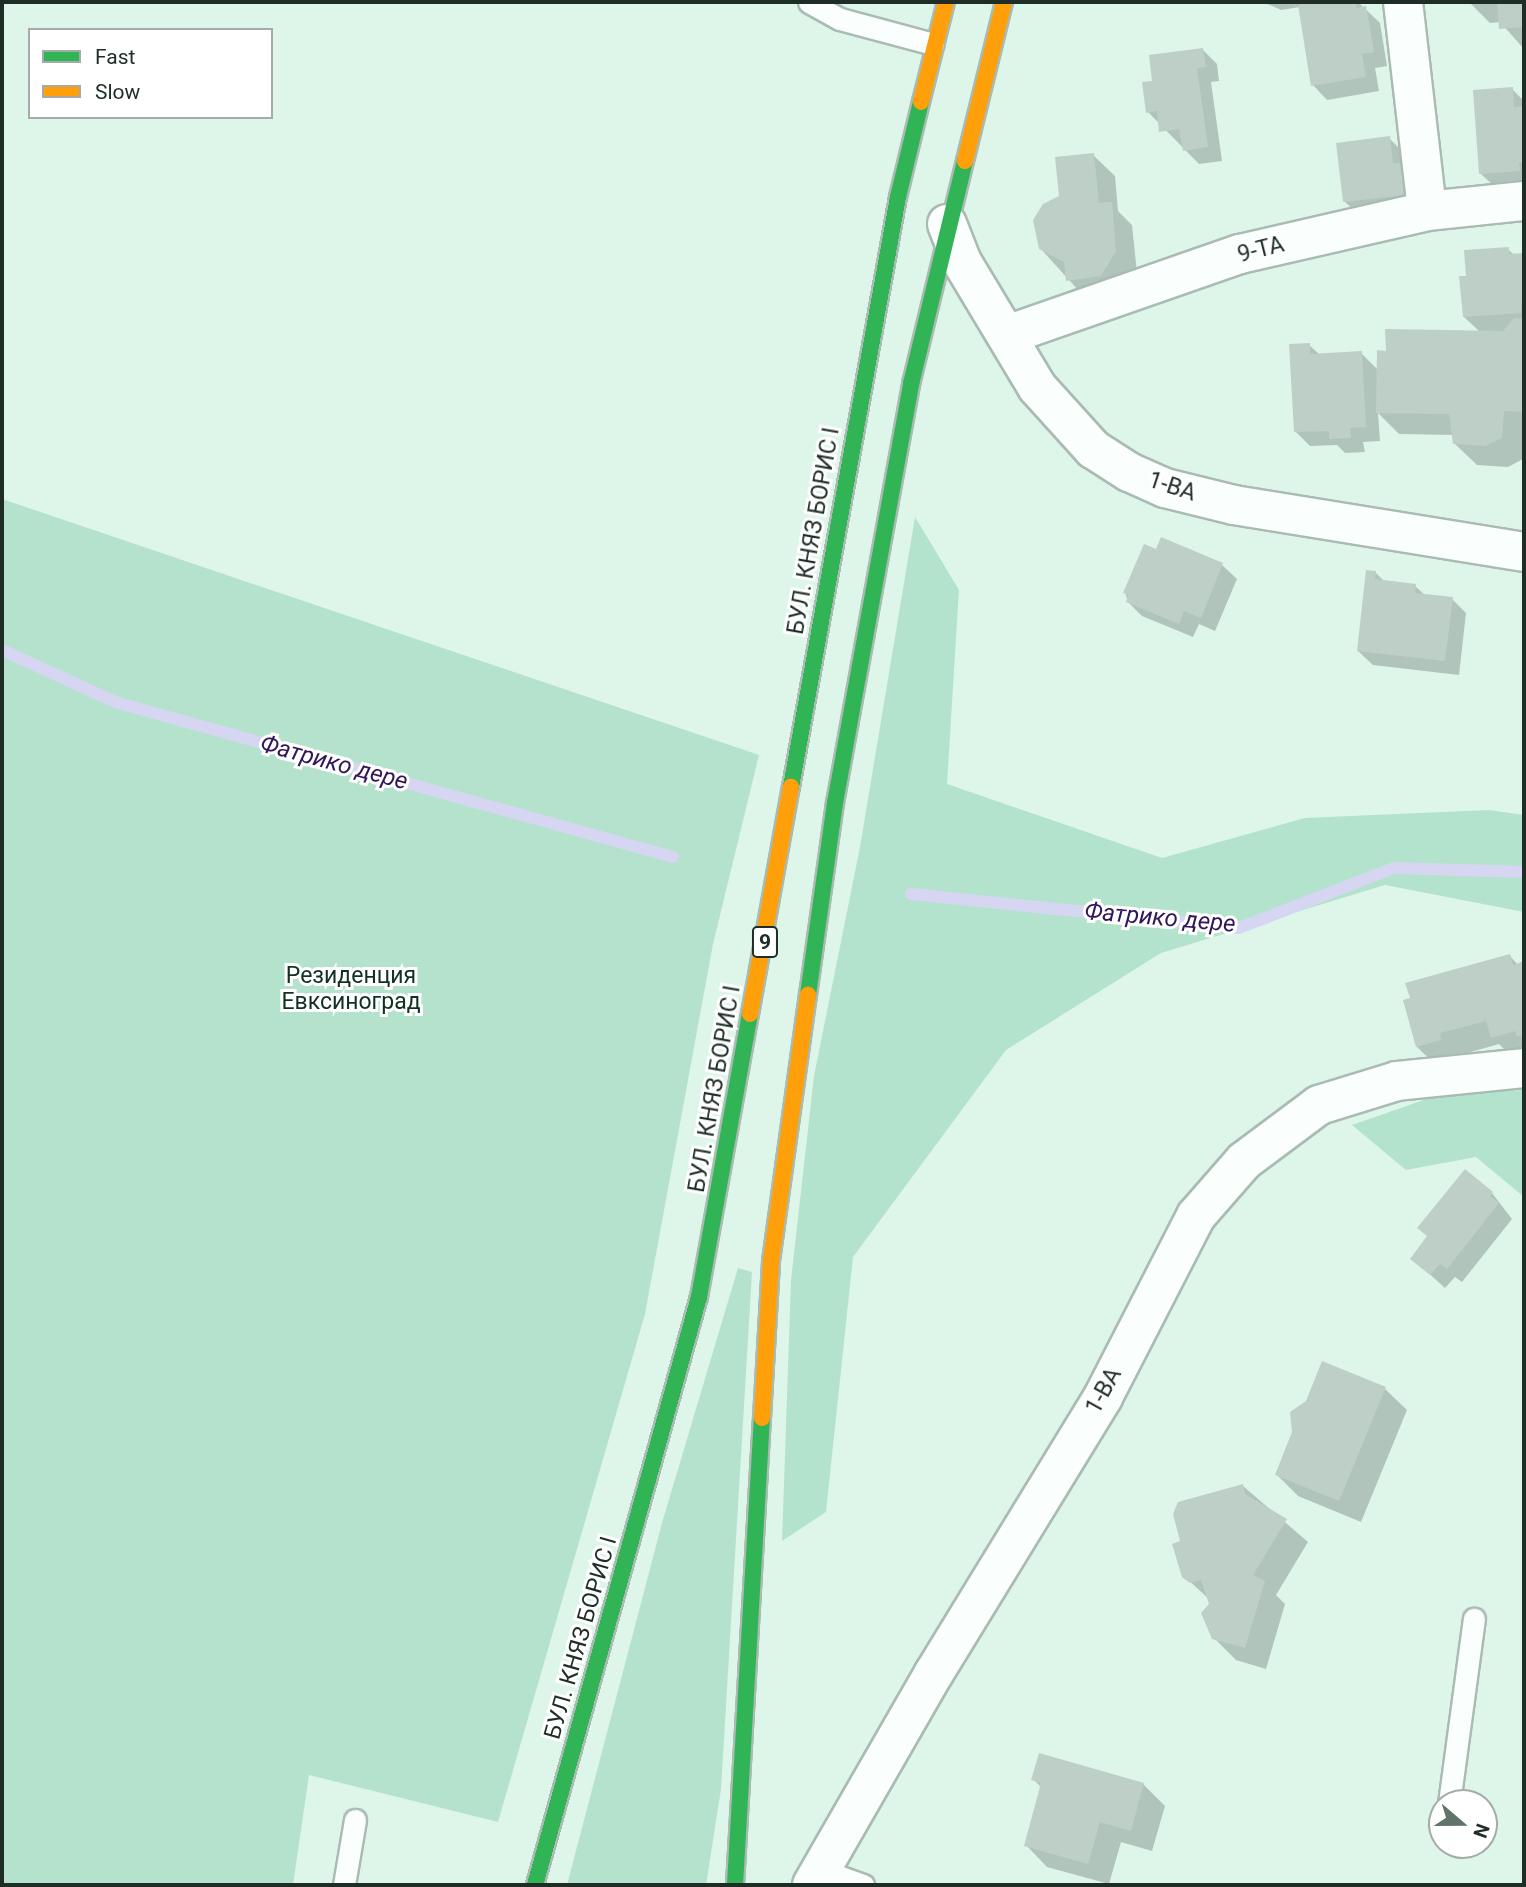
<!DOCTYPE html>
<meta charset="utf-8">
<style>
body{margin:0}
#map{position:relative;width:1526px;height:1887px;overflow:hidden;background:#def5ea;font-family:Roboto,sans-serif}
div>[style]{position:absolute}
.green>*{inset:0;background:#b5e2cd}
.forest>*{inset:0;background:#b3e3cd}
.shadow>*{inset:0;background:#0003}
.stream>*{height:12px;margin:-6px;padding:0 6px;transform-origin:6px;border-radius:6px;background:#d6d5f2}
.building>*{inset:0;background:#becfc7}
.roads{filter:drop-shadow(2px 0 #a9bbb2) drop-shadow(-2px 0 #a9bbb2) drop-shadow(0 2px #a9bbb2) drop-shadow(0 -2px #a9bbb2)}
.lane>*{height:21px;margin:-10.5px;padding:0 10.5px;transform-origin:10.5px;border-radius:10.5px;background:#fafefc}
.street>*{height:38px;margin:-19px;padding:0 19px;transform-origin:19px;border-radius:19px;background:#fafefc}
.fast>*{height:16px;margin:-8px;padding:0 8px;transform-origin:8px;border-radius:8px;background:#30b455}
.slow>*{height:16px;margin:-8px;padding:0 8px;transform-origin:8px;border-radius:8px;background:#ff9f0a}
span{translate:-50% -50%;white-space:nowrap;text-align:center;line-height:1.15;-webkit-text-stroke:6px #fff;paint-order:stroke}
.shield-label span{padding:2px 5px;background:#fff;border:2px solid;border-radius:5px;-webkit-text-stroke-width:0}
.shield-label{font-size:21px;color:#1e2d26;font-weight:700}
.street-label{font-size:23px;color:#1e2d26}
.park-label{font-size:23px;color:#103023}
.water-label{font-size:24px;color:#311659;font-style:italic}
.frame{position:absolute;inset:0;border:4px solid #1e2d26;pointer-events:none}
.legend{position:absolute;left:28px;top:28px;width:245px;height:91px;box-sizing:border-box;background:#fff;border:2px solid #a5aba8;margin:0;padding:9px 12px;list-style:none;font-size:21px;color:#1e2d26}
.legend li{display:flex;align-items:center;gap:14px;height:35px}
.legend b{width:35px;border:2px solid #a5aba8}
.north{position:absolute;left:1428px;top:1789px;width:70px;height:70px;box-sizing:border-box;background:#fff;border:2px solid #a5aba8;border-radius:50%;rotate:110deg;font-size:19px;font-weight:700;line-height:28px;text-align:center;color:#1e2d26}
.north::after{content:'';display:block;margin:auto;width:24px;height:32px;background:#61736b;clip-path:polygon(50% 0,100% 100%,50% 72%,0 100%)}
</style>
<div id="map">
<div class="green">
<div style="clip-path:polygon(2px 499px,759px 755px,713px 944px,645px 1314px,498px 1822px,309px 1775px,293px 1885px,2px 1885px)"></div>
<div style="clip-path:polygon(738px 1268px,752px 1272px,721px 1789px,706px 1885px,567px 1885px,662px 1523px)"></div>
</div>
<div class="forest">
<div style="clip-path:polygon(915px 517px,959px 590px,947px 784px,1162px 858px,1305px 818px,1489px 810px,1524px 815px,1524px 912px,1385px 885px,1161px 953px,1006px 1050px,853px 1257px,826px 1512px,782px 1541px,791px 1280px,814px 1076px,860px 847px)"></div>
<div style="clip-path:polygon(1524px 1090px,1524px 1197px,1476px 1157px,1406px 1170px,1352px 1125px,1441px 1094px)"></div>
</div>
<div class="shadow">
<div style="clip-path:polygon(1263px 2px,1358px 2px,1380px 23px,1387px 66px,1375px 68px,1379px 91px,1327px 100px,1313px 85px,1300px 7px,1281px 10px)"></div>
<div style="clip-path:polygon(1469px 2px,1524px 2px,1524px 49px,1500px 22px,1490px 23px)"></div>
<div style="clip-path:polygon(1203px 50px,1217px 64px,1219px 81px,1211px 82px,1222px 161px,1199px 164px,1148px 112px,1154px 82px)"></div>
<div style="clip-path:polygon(1512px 89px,1524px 101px,1524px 186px,1496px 188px,1481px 174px)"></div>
<div style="clip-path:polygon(1389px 138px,1404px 153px,1419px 208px,1359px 215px,1344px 201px)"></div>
<div style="clip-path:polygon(1093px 155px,1115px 176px,1118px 211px,1132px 225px,1137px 273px,1089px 302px,1040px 248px,1061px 197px)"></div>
<div style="clip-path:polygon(1508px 249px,1514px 255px,1524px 255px,1523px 459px,1508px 467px,1477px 465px,1455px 444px,1454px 435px,1399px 434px,1378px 413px,1380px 441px,1363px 442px,1365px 452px,1345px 453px,1337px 445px,1310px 446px,1295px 431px,1309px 345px,1320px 355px,1361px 353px,1378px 370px,1387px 352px,1480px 332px,1464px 317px,1468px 278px)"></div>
<div style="clip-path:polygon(1157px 551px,1222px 565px,1237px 579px,1215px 631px,1199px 624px,1193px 637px,1142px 616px,1128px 602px,1125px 592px)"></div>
<div style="clip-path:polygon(1375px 572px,1385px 582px,1415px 586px,1426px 596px,1452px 599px,1466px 613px,1459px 675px,1373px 665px,1358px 651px)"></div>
<div style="clip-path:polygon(1510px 956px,1518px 965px,1524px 963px,1524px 1056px,1514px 1059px,1499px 1044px,1460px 1055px,1462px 1062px,1439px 1068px,1417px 1047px)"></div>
<div style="clip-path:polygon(1492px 1193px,1512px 1219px,1462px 1282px,1455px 1277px,1445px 1288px,1412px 1258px)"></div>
<div style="clip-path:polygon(1323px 1363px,1385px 1389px,1407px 1410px,1361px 1522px,1298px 1496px,1277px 1475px)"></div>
<div style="clip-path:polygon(1243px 1486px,1308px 1542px,1276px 1595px,1285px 1604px,1266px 1669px,1236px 1660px,1214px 1638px,1210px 1600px,1184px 1576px,1182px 1543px)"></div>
<div style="clip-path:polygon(1033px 1779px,1143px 1784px,1165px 1806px,1152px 1851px,1121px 1842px,1109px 1884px,1047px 1867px,1026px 1845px,1042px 1788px)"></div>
</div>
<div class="stream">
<div style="left:2px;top:650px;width:124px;rotate:24.7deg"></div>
<div style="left:115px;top:702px;width:579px;rotate:15.52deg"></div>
<div style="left:911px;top:894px;width:330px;rotate:5.9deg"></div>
<div style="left:1239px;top:928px;width:166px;rotate:-21.2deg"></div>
<div style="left:1394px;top:868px;width:130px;rotate:1.8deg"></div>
</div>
<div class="building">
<div style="clip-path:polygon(1318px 2px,1356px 2px,1356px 8px,1366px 6px,1374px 52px,1362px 54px,1366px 77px,1311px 86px,1298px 5px)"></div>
<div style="clip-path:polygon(1497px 2px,1524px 2px,1524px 27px,1499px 29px)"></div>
<div style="clip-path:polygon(1203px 48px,1206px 67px,1197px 68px,1208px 147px,1183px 151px,1179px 129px,1159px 132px,1157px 111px,1146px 113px,1142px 82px,1152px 81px,1149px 55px)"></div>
<div style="clip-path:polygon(1513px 87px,1514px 107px,1524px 106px,1524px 162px,1519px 163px,1520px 171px,1479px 174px,1473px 90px)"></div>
<div style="clip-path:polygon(1390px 136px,1393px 163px,1402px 163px,1406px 195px,1343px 202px,1336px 143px)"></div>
<div style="clip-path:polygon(1094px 153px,1099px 203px,1112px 202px,1116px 251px,1101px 276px,1066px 281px,1064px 262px,1039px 249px,1033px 220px,1043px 204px,1059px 196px,1055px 157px)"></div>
<div style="clip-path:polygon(1509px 247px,1509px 254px,1524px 253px,1521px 313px,1463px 317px,1459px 276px,1466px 276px,1464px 250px)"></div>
<div style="clip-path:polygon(1514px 318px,1524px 319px,1524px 412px,1504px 411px,1502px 438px,1485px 446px,1453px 444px,1449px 414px,1376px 413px,1377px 350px,1386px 351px,1385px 329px,1503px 331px)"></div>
<div style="clip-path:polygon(1310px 343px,1310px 354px,1362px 351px,1366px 427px,1350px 428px,1351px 438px,1329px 439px,1329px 431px,1294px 432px,1289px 344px)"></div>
<div style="clip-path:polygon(1161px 537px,1223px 563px,1201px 618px,1184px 611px,1179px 624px,1126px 602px,1128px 595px,1123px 593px,1144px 544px,1156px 549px)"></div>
<div style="clip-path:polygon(1366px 570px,1376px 571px,1375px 579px,1416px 584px,1415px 593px,1453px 597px,1445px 661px,1357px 651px)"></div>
<div style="clip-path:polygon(1510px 954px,1513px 965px,1524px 961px,1524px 1035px,1517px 1037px,1515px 1031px,1491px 1038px,1486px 1021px,1440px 1033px,1441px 1040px,1416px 1047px,1403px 1000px,1410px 998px,1405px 983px)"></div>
<div style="clip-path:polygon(1465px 1169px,1493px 1192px,1490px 1196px,1499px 1203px,1447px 1269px,1440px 1264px,1430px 1275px,1410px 1259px,1427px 1236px,1417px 1228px)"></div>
<div style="clip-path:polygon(1322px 1361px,1386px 1387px,1339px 1501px,1275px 1475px,1292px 1432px,1290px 1412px,1306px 1401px)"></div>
<div style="clip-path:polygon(1243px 1484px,1245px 1494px,1287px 1519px,1253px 1575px,1265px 1581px,1245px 1648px,1212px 1639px,1201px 1613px,1209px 1604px,1201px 1580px,1190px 1583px,1182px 1577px,1172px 1544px,1180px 1541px,1173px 1514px,1178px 1502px)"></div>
<div style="clip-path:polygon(1039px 1753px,1144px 1783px,1131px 1831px,1100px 1822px,1088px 1864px,1024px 1846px,1041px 1783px,1031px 1780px)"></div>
</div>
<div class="roads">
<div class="lane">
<div style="left:809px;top:2px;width:35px;rotate:29deg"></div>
<div style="left:840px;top:19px;width:96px;rotate:15deg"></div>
<div style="left:1449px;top:1803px;width:186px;rotate:-82.3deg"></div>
<div style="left:821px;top:1870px;width:45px;rotate:19.7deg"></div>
<div style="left:344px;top:1885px;width:66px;rotate:-80.4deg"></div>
</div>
<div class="street">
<div style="left:1403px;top:2px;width:210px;rotate:83.4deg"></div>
<div style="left:947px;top:224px;width:41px;rotate:68.5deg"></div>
<div style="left:962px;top:262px;width:146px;rotate:59deg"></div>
<div style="left:1037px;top:387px;width:84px;rotate:47.9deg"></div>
<div style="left:1093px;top:449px;width:43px;rotate:32.6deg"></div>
<div style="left:1129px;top:472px;width:39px;rotate:24deg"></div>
<div style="left:1165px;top:488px;width:71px;rotate:13.8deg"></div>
<div style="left:1234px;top:505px;width:294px;rotate:9.2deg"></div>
<div style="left:1007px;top:335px;width:247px;rotate:-19.2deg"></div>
<div style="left:1240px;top:254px;width:192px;rotate:-12.9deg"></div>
<div style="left:1427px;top:211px;width:98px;rotate:-5.9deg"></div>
<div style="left:812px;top:1885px;width:245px;rotate:-60.1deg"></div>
<div style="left:934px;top:1673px;width:324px;rotate:-58.5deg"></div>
<div style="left:1103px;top:1397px;width:203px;rotate:-62.8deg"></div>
<div style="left:1196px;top:1216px;width:73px;rotate:-48.9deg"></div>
<div style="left:1244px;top:1161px;width:94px;rotate:-36.7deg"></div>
<div style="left:1319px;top:1105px;width:82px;rotate:-17.1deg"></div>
<div style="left:1397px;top:1081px;width:128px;rotate:-5.8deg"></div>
</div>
<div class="fast">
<div style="left:791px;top:787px;width:600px;rotate:-79.72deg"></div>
<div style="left:898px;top:197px;width:98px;rotate:-76.4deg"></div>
<div style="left:808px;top:995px;width:194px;rotate:-82deg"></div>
<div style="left:835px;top:803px;width:426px;rotate:-79.7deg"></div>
<div style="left:911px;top:384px;width:229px;rotate:-76.4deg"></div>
<div style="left:535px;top:1885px;width:610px;rotate:-74.42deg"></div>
<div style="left:699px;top:1297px;width:288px;rotate:-79.8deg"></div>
<div style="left:735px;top:1885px;width:468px;rotate:-86.7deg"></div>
</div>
<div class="slow">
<div style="left:921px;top:102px;width:103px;rotate:-76deg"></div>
<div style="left:965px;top:161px;width:164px;rotate:-76.2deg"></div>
<div style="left:750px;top:1014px;width:231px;rotate:-79.8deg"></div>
<div style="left:762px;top:1418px;width:157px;rotate:-86.7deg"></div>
<div style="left:771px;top:1261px;width:269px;rotate:-82.1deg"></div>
</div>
</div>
<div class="shield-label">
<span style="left:765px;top:942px">9</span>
</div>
<div class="street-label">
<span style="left:1261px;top:250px;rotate:-14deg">9-ТА</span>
<span style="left:1172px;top:487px;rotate:18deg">1-ВА</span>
<span style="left:814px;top:531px;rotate:-80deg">БУЛ. КНЯЗ БОРИС I</span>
<span style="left:715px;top:1089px;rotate:-80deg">БУЛ. КНЯЗ БОРИС I</span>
<span style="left:1104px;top:1391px;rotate:-61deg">1-ВА</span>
<span style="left:581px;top:1638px;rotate:-74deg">БУЛ. КНЯЗ БОРИС I</span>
</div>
<div class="park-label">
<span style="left:351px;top:989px">Резиденция<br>Евксиноград</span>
</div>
<div class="water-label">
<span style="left:334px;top:763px;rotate:15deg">Фатрико дере</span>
<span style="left:1160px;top:918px;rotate:5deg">Фатрико дере</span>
</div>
<div class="frame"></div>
<ul class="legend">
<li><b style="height:9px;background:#30b455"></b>Fast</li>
<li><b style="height:9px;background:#ff9f0a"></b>Slow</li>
</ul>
<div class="north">N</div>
</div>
